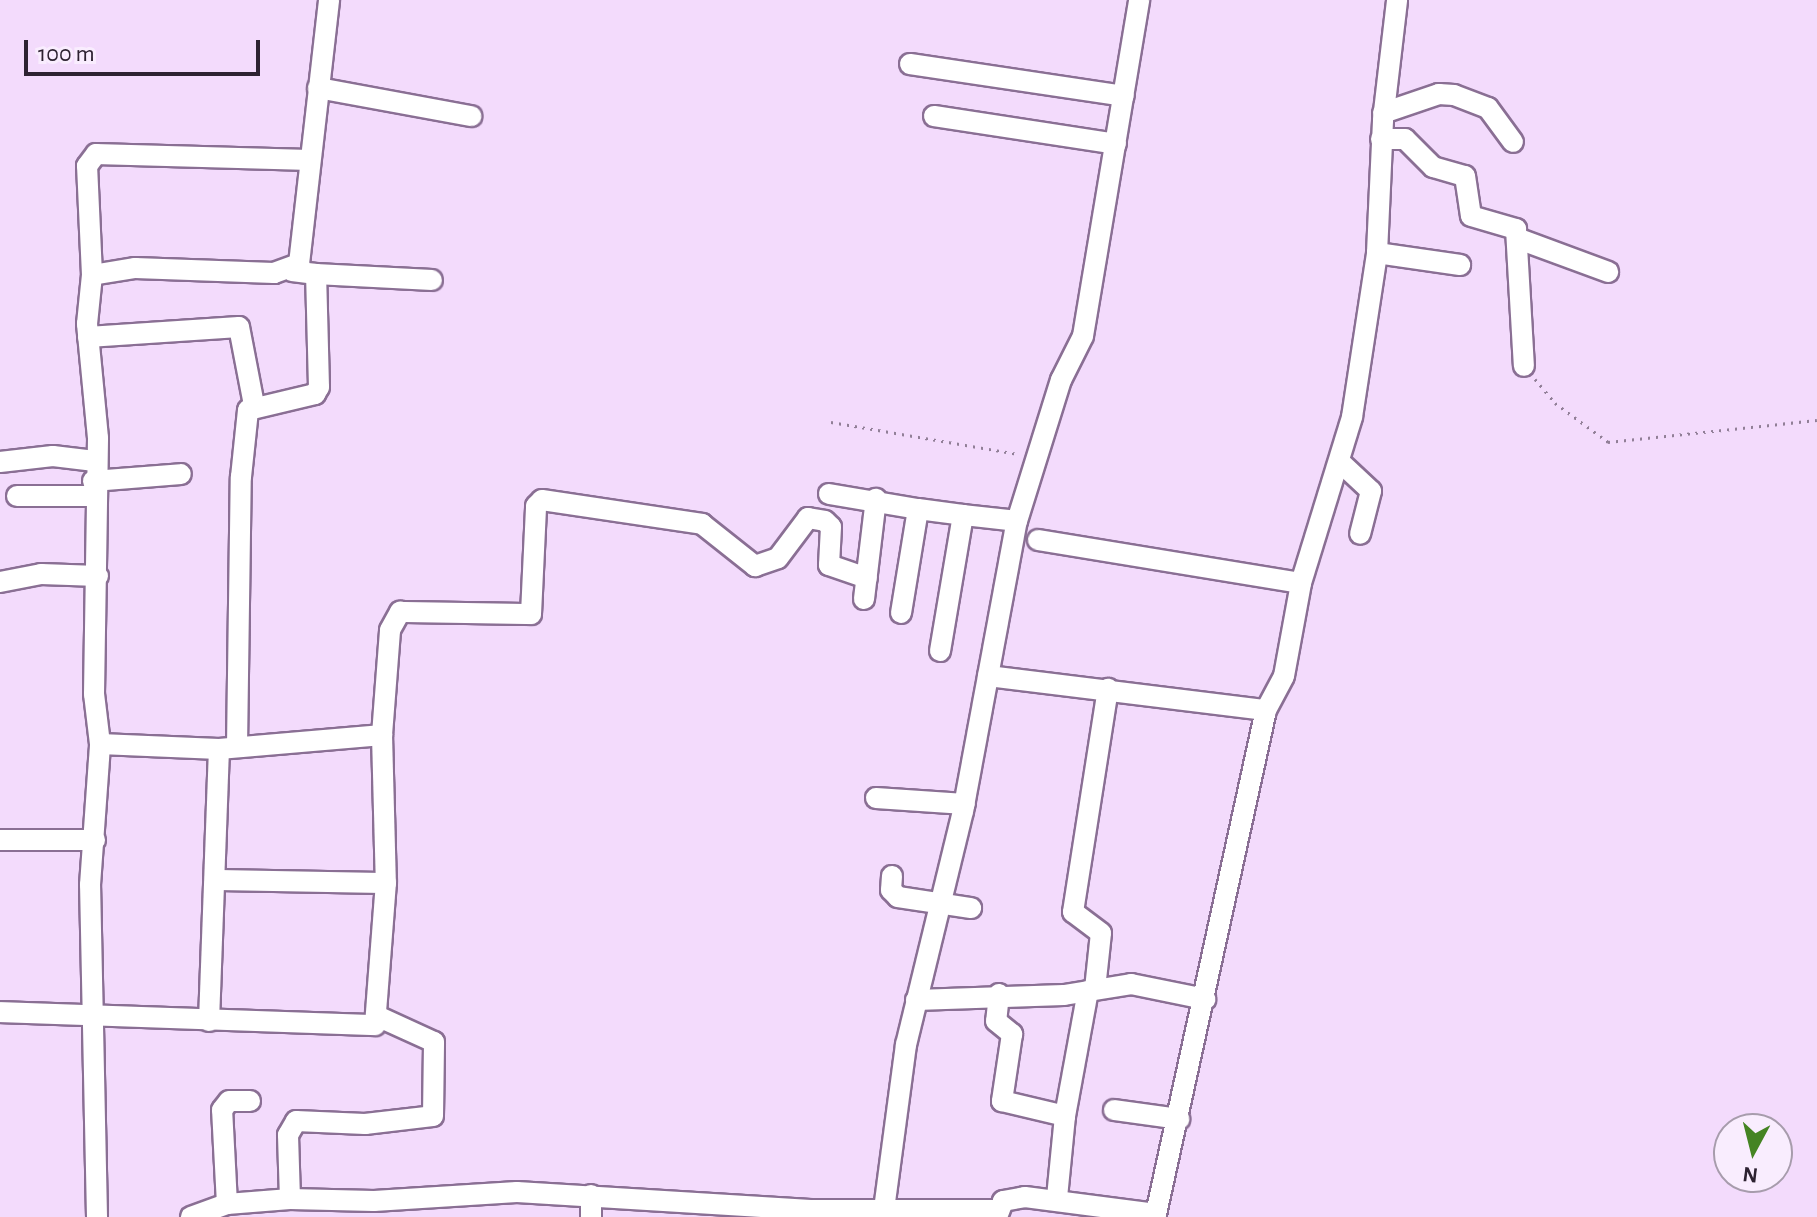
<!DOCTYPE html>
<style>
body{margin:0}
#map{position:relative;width:1817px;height:1217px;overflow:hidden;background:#f3dbfc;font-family:"Alegreya Sans",sans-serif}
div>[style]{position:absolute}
.path>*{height:3px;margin-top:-1.5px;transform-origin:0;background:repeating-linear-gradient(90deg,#917f97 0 2px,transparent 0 8px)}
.roads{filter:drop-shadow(2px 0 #8a6f94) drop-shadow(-2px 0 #8a6f94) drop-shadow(0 2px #8a6f94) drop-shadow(0 -2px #8a6f94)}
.minor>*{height:20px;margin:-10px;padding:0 10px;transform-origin:10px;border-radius:10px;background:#fff}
span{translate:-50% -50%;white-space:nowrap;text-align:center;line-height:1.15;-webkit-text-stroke:6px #f9edfe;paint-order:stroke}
.north{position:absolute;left:1713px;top:1113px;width:80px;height:80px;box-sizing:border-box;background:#f9edfe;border:2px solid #a79cac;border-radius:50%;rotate:187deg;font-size:22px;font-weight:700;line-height:32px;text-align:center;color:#2d2231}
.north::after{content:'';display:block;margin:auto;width:28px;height:36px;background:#458423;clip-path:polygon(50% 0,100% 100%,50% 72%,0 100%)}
.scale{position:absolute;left:24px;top:40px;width:236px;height:36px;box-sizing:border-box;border:4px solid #2d2231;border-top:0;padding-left:10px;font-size:24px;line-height:28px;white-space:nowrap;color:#2d2231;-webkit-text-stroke:6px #f9edfe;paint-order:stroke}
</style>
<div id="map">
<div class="path">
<div style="left:1535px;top:379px;width:31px;rotate:50deg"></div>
<div style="left:1555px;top:403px;width:66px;rotate:36.3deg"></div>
<div style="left:1608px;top:442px;width:210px;rotate:-6deg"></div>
<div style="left:831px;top:422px;width:191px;rotate:9.7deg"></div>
</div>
<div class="roads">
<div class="minor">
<div style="left:910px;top:64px;width:216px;rotate:8.5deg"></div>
<div style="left:318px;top:88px;width:156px;rotate:10.4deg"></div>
<div style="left:1383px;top:113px;width:59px;rotate:-18.7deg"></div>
<div style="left:1439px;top:94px;width:15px;rotate:4deg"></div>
<div style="left:1454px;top:95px;width:36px;rotate:21deg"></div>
<div style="left:1488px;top:108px;width:42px;rotate:53.7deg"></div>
<div style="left:934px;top:116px;width:184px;rotate:8.7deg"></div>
<div style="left:1381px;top:139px;width:24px"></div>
<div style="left:1405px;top:139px;width:40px;rotate:45deg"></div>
<div style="left:1433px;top:167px;width:33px;rotate:16deg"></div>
<div style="left:1465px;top:176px;width:40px;rotate:81.5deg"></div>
<div style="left:1471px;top:216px;width:47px;rotate:16.1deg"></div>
<div style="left:1516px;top:229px;width:137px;rotate:86.7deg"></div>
<div style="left:1519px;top:239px;width:95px;rotate:20.3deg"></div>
<div style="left:1377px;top:253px;width:84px;rotate:8.2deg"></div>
<div style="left:316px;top:274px;width:116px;rotate:3deg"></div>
<div style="left:92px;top:275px;width:109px;rotate:-92.6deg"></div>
<div style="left:87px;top:166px;width:15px;rotate:-53deg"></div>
<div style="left:96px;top:154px;width:213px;rotate:1.6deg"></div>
<div style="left:88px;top:337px;width:151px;rotate:-3.8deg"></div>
<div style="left:239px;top:327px;width:79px;rotate:79.1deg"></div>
<div style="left:0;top:462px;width:53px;rotate:-6.5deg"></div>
<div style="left:53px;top:456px;width:42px;rotate:6.8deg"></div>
<div style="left:1341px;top:463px;width:41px;rotate:43deg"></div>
<div style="left:1371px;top:491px;width:44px;rotate:104.3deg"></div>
<div style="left:93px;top:481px;width:88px;rotate:-4.5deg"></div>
<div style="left:829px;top:494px;width:90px;rotate:9.6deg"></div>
<div style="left:17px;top:496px;width:75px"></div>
<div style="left:1038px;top:540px;width:266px;rotate:9.3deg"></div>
<div style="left:0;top:582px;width:42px;rotate:-11deg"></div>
<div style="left:41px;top:574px;width:57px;rotate:2deg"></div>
<div style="left:864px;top:599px;width:101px;rotate:-83.2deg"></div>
<div style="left:901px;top:613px;width:105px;rotate:-80.7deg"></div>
<div style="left:918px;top:509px;width:45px;rotate:7.6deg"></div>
<div style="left:940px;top:651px;width:138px;rotate:-80.4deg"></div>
<div style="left:963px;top:515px;width:54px;rotate:6.3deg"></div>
<div style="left:988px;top:676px;width:280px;rotate:7deg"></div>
<div style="left:382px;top:735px;width:148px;rotate:88.5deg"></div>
<div style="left:100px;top:744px;width:119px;rotate:2.4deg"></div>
<div style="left:219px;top:749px;width:164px;rotate:-4.9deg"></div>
<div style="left:382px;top:735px;width:105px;rotate:-85.6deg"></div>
<div style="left:390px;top:630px;width:21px;rotate:-61deg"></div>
<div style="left:400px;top:612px;width:131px;rotate:0.9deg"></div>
<div style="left:531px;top:614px;width:108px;rotate:-87.3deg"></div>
<div style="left:536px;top:506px;width:8px;rotate:-45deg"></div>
<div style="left:542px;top:500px;width:162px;rotate:8.5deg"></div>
<div style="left:702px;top:524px;width:68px;rotate:38.4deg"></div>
<div style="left:755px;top:566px;width:24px;rotate:-19deg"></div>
<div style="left:778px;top:558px;width:50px;rotate:-53.1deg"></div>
<div style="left:808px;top:518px;width:17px;rotate:10deg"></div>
<div style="left:825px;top:521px;width:8px;rotate:45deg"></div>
<div style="left:831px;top:527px;width:38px;rotate:93deg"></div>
<div style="left:829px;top:565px;width:40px;rotate:18.9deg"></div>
<div style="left:237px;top:747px;width:270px;rotate:-89.2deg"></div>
<div style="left:241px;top:477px;width:67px;rotate:-84deg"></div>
<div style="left:248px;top:410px;width:69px;rotate:-13.4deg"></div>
<div style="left:315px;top:394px;width:8px;rotate:-60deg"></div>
<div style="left:319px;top:387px;width:113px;rotate:-91.5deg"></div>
<div style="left:316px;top:274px;width:24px;rotate:-173deg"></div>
<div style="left:876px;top:798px;width:89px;rotate:3.9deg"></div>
<div style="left:0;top:840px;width:95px"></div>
<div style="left:892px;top:876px;width:14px;rotate:94deg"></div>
<div style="left:891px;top:890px;width:10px;rotate:45deg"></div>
<div style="left:898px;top:897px;width:74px;rotate:8.6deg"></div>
<div style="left:1095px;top:989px;width:56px;rotate:-83.9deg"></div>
<div style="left:1101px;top:933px;width:35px;rotate:-143deg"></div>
<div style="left:1073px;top:912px;width:226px;rotate:-81.1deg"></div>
<div style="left:999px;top:994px;width:27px;rotate:96deg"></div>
<div style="left:996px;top:1021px;width:21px;rotate:39deg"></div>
<div style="left:1012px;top:1034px;width:68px;rotate:98.5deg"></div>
<div style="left:1002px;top:1101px;width:65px;rotate:13.4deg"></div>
<div style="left:1065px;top:1116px;width:82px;rotate:95.6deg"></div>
<div style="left:916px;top:1000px;width:148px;rotate:-1.9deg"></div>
<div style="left:1064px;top:995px;width:68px;rotate:-9.3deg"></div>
<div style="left:1131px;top:984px;width:76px;rotate:11.5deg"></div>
<div style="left:0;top:1012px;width:375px;rotate:2deg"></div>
<div style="left:375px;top:1025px;width:142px;rotate:-85.6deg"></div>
<div style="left:386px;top:883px;width:171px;rotate:-179deg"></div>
<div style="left:209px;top:1021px;width:272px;rotate:-87.9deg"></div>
<div style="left:1114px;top:1110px;width:66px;rotate:7.9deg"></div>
<div style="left:1065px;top:1116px;width:127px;rotate:-79.6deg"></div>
<div style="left:591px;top:1195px;width:22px;rotate:90deg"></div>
<div style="left:290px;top:1199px;width:64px;rotate:-91.8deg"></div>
<div style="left:288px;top:1135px;width:16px;rotate:-60deg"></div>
<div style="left:296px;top:1121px;width:69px;rotate:2.5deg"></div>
<div style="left:365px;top:1124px;width:68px;rotate:-6.7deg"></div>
<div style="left:433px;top:1116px;width:74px;rotate:-89.2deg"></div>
<div style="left:434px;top:1042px;width:63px;rotate:-155.5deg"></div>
<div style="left:227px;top:1204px;width:94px;rotate:-93deg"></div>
<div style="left:222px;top:1110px;width:11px;rotate:-52deg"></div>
<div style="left:229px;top:1101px;width:21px"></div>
<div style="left:97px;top:1217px;width:332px;rotate:-91.2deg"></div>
<div style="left:90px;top:885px;width:141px;rotate:-85.9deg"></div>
<div style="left:100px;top:744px;width:50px;rotate:-96.8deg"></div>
<div style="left:94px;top:694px;width:256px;rotate:-89.1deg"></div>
<div style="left:98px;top:438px;width:115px;rotate:-95.5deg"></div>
<div style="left:87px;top:324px;width:49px;rotate:-84.2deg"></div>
<div style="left:92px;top:275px;width:44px;rotate:-9.2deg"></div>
<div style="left:135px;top:268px;width:139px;rotate:2.1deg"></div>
<div style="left:274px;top:273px;width:27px;rotate:-20deg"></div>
<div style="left:299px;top:264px;width:266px;rotate:-83.5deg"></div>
<div style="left:191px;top:1217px;width:38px;rotate:-20deg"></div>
<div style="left:227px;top:1204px;width:63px;rotate:-4.5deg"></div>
<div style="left:290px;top:1199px;width:84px;rotate:1.4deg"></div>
<div style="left:374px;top:1201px;width:143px;rotate:-3.6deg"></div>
<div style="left:517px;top:1192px;width:294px;rotate:3.5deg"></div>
<div style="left:810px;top:1210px;width:189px"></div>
<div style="left:883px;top:1217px;width:174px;rotate:-82.4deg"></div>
<div style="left:906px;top:1045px;width:241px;rotate:-76.3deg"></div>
<div style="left:963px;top:811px;width:295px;rotate:-79.5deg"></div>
<div style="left:1017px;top:521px;width:148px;rotate:-72.7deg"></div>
<div style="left:1061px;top:380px;width:49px;rotate:-63.4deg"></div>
<div style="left:1083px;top:336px;width:341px;rotate:-80.5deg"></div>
<div style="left:997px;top:1217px;width:17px;rotate:-69deg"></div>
<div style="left:1003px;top:1201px;width:22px;rotate:-10deg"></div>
<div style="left:1025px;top:1197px;width:132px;rotate:7.4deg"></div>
<div style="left:1156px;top:1214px;width:516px;rotate:-77.69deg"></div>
<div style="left:1266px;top:710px;width:38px;rotate:-62deg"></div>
<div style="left:1284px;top:676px;width:95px;rotate:-79.6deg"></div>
<div style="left:1301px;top:583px;width:174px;rotate:-72.9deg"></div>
<div style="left:1352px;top:417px;width:166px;rotate:-81.3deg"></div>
<div style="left:1377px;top:253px;width:133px;rotate:-87.4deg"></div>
<div style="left:1383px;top:120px;width:121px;rotate:-83.3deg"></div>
</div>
</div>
<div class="north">N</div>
<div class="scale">100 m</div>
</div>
